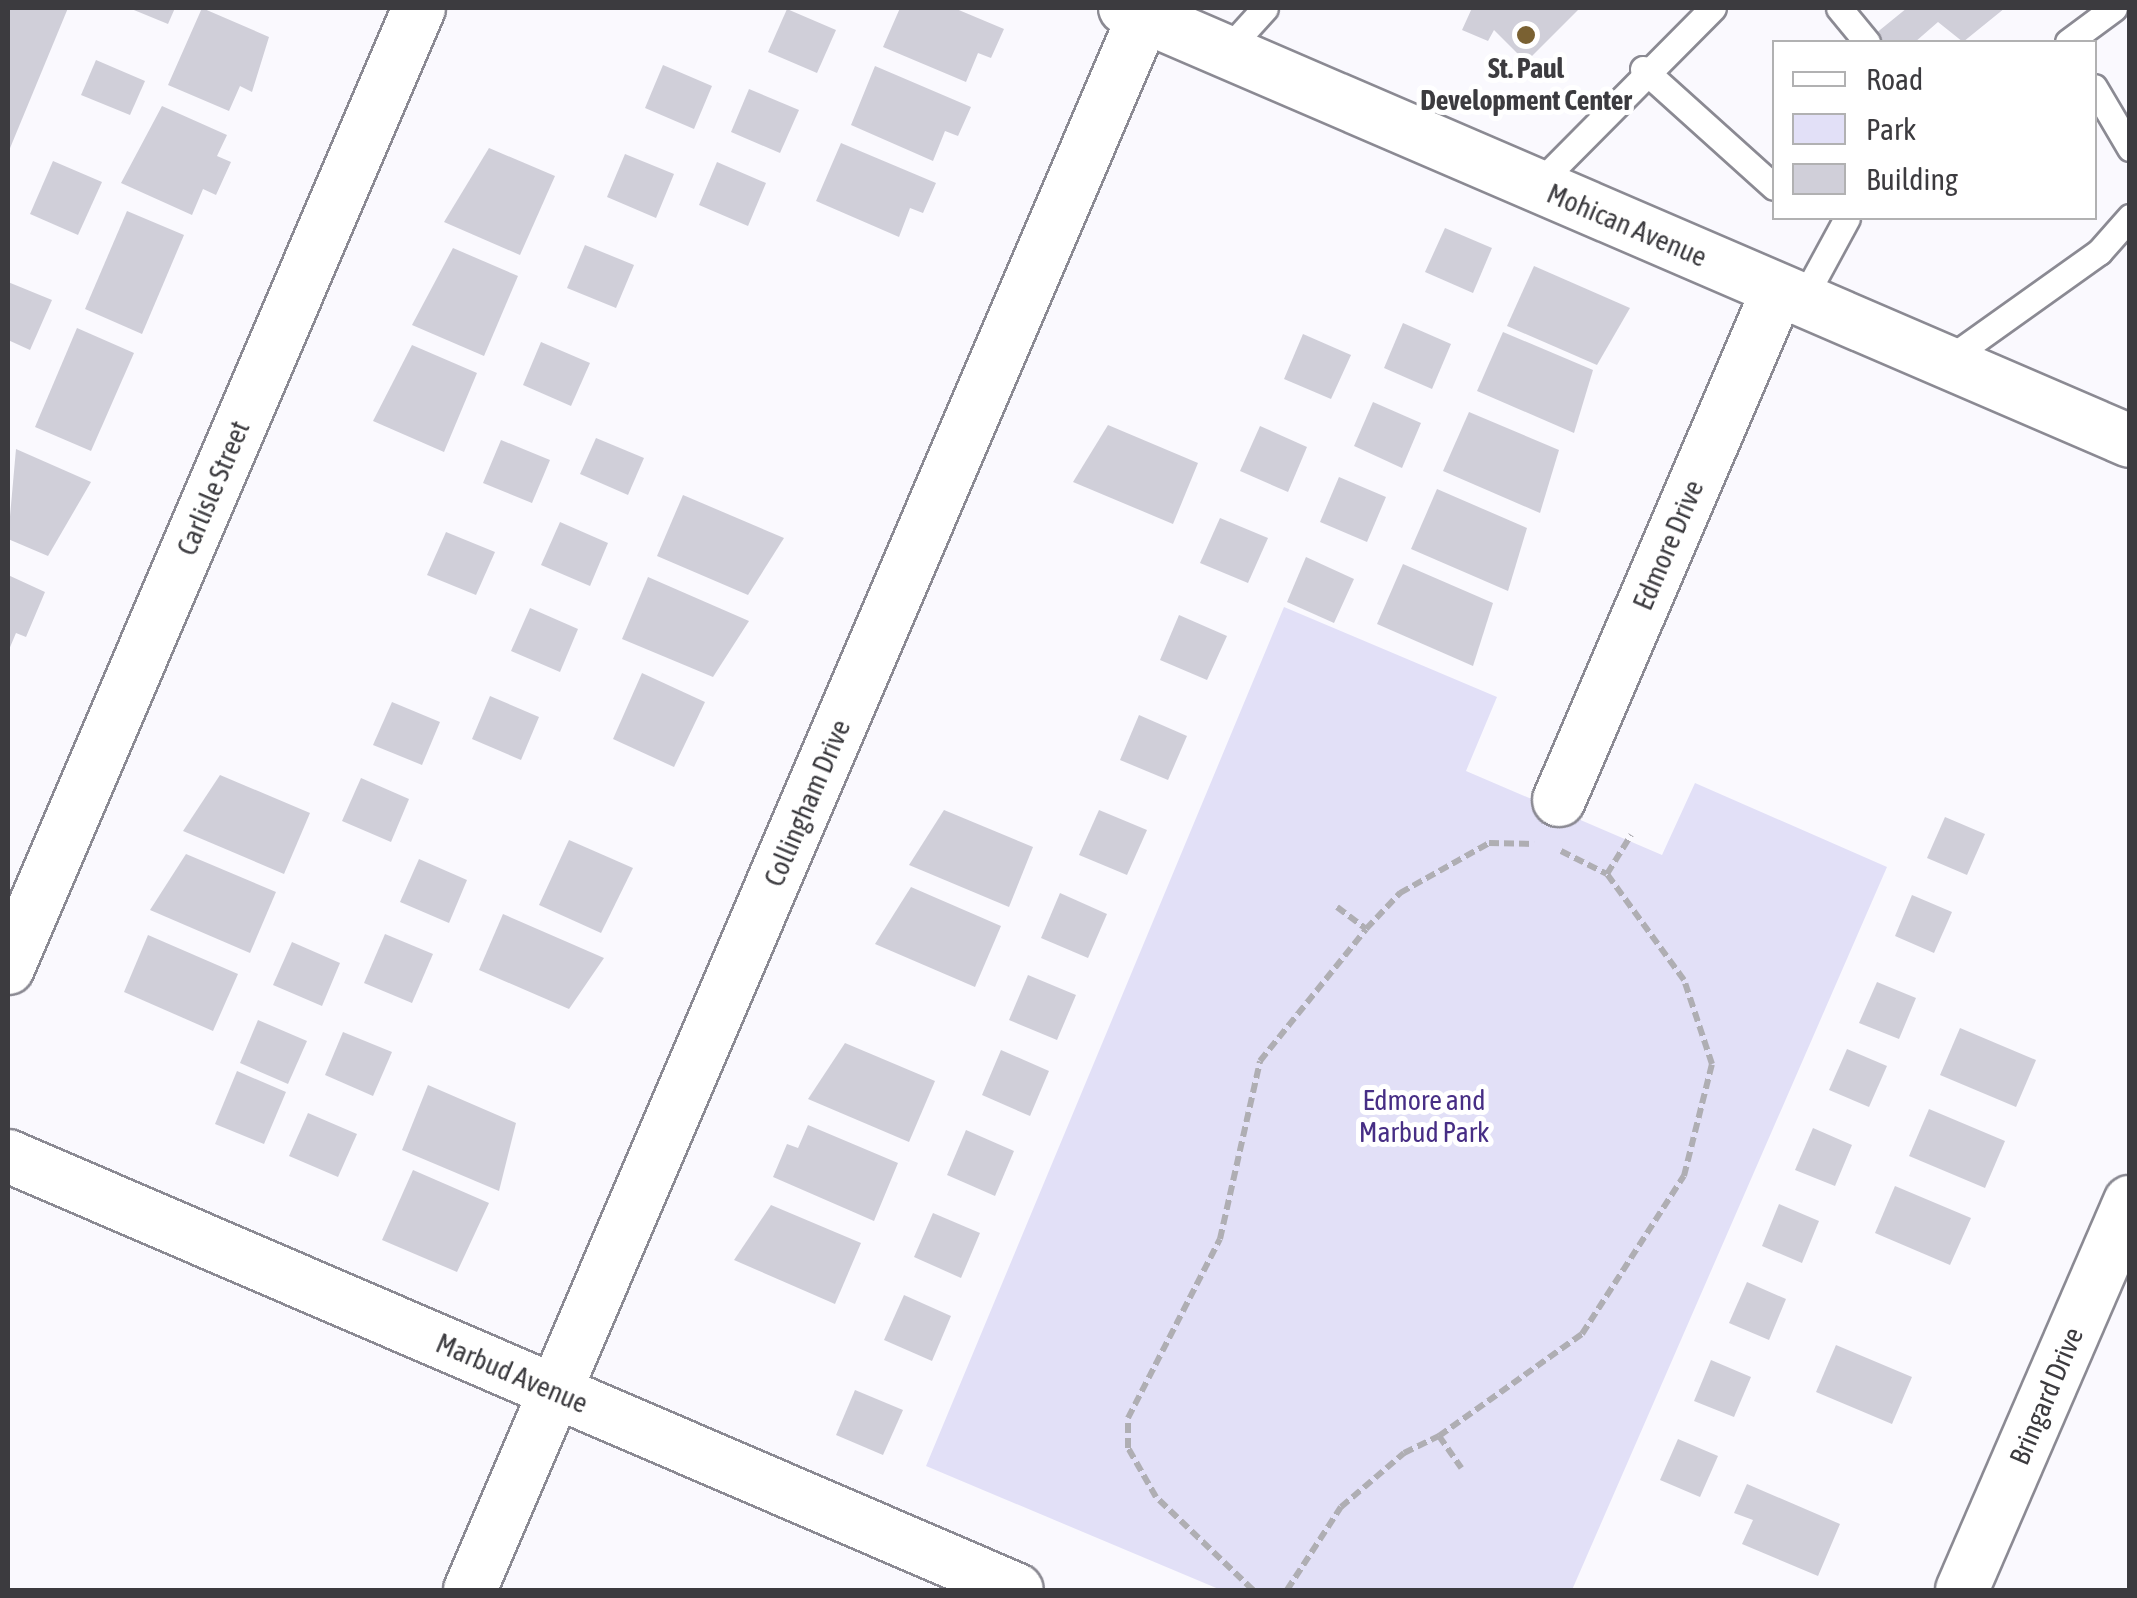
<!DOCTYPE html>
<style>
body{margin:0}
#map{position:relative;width:2137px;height:1598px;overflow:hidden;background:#faf9fe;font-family:"Asap Condensed",sans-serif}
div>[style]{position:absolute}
.green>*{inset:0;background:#e2e0f7}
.building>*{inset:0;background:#d0cfd9}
.path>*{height:6px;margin-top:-3px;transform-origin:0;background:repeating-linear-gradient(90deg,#afaeb3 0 10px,transparent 0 15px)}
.roads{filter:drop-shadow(2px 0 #8b8a93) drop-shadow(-2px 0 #8b8a93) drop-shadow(0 2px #8b8a93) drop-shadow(0 -2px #8b8a93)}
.lane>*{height:25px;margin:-12.5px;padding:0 12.5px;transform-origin:12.5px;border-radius:12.5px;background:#fff}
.street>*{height:52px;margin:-26px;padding:0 26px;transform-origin:26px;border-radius:26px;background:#fff}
.dots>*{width:28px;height:28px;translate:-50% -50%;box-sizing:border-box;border:5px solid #fff;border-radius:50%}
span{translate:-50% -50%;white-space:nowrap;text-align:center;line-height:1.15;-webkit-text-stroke:10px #fff;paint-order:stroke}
.poi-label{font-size:28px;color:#3c3b3f;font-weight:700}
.street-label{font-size:28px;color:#3c3b3f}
.park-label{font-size:28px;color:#472e85}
.frame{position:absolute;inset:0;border:10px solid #3c3b3f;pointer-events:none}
.legend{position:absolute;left:1772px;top:40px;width:325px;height:180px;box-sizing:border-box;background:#fff;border:2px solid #b1b1b2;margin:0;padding:12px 18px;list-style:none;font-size:30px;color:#3c3b3f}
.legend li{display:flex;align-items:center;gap:20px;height:50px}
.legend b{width:50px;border:2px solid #b1b1b2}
</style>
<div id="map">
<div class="green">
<div style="clip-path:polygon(1284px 607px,1497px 697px,1466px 771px,1662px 855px,1695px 783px,1887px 867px,1572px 1590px,1221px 1590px,926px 1466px)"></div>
</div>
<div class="building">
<div style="clip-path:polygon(8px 8px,68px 8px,8px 153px)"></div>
<div style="clip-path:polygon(129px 8px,175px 8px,168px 24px)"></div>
<div style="clip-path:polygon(202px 8px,269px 37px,252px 92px,240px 86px,229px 111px,168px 85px)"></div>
<div style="clip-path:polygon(900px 8px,954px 8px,1004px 29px,991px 58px,978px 53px,966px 82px,883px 47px)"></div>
<div style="clip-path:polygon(1472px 8px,1580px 8px,1526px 62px,1494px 30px,1488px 41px,1462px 30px)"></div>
<div style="clip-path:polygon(1907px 8px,2005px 8px,1963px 42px,1938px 22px,1915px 42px,1882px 42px,1875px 34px)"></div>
<div style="clip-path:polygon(787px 9px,836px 30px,817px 73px,768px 52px)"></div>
<div style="clip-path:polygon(96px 60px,145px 81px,130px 115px,81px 95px)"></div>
<div style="clip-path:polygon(663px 65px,712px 86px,694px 129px,645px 108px)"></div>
<div style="clip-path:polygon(875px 66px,971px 107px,958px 136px,945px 131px,933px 161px,851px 125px)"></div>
<div style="clip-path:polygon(749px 89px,799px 110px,780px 153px,731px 132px)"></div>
<div style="clip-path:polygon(162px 106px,227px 135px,217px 156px,231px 162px,216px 195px,203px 189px,192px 215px,121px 183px)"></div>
<div style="clip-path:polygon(841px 143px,936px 183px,923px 213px,910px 208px,899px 237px,816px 201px)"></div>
<div style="clip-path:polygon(489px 148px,555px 176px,520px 255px,444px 222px)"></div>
<div style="clip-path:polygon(625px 154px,674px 174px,656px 218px,607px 197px)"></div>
<div style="clip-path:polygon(53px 161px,102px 182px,78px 235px,30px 214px)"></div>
<div style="clip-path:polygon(717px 162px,766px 183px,748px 226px,699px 205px)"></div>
<div style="clip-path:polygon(127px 211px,184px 235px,142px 334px,85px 309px)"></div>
<div style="clip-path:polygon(1445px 228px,1492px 248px,1473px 293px,1425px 272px)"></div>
<div style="clip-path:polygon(585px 245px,634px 265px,616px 308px,567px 288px)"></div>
<div style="clip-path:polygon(453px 248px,518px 276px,484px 356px,412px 325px)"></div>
<div style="clip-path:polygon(1534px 266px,1630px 308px,1597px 365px,1507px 326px)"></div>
<div style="clip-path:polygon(8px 282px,52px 300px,30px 350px,8px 340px)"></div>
<div style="clip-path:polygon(1403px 323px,1451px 344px,1432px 389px,1384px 368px)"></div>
<div style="clip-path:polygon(77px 328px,134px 353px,91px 451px,35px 427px)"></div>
<div style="clip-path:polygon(1503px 332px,1593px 370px,1574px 433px,1477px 391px)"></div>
<div style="clip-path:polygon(1303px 334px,1351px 355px,1331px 399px,1284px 379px)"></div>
<div style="clip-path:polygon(541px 342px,590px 363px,571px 406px,523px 385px)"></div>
<div style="clip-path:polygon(412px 345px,477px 373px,444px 452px,373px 421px)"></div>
<div style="clip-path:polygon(1373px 402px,1421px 423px,1402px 468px,1354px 446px)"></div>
<div style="clip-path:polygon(1469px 412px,1559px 450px,1540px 513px,1443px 471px)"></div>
<div style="clip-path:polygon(1108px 425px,1198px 463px,1173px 524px,1073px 482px)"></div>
<div style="clip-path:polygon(1260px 426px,1307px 447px,1288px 492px,1240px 471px)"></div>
<div style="clip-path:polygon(596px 438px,644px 458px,628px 495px,580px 474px)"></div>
<div style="clip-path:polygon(501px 440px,550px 460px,532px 503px,483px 483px)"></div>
<div style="clip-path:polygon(16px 449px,91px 482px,48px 556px,8px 539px)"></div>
<div style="clip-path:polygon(1339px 477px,1386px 497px,1367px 542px,1320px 522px)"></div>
<div style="clip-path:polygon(1437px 489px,1527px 528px,1508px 591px,1411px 549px)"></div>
<div style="clip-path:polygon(683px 495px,784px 538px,748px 595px,657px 556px)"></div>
<div style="clip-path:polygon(1220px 518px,1268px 538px,1248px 583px,1200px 563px)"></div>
<div style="clip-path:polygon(560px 522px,608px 543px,590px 586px,541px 565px)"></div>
<div style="clip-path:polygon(446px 532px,495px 552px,476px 595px,427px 575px)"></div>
<div style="clip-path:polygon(1306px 557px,1354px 579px,1334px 623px,1287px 602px)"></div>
<div style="clip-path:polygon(1403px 564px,1493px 603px,1473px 666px,1377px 624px)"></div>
<div style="clip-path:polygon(8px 575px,45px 592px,26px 637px,16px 633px,8px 652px)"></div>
<div style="clip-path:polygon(648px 577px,749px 621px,713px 677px,622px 639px)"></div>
<div style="clip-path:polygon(530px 608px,578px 629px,560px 672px,511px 651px)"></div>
<div style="clip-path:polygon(1179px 615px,1227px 636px,1207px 680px,1160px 660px)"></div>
<div style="clip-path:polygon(642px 673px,705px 702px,674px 767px,613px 739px)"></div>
<div style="clip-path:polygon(490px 696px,539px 717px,521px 760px,472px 739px)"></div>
<div style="clip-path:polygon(392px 702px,440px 722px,422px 765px,373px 745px)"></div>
<div style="clip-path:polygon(1139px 715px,1187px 736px,1168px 780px,1120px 760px)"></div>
<div style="clip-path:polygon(220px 775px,310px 813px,284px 874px,183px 831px)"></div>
<div style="clip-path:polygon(361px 778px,409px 799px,391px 842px,342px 821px)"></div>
<div style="clip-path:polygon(944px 810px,1033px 847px,1009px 907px,909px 865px)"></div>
<div style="clip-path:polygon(1099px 810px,1147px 830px,1127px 875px,1079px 855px)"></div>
<div style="clip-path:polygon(1945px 817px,1985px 834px,1967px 875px,1927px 858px)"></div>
<div style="clip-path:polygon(569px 840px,633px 868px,601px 933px,539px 905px)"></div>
<div style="clip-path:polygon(186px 854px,276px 892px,250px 953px,150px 910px)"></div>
<div style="clip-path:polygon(419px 859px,467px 880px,449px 923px,400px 902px)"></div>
<div style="clip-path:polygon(911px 887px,1001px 926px,975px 987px,875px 944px)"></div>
<div style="clip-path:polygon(1060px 893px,1107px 914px,1088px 958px,1041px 938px)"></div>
<div style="clip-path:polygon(1912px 895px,1952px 912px,1934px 953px,1895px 936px)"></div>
<div style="clip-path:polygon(503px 914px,604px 958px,569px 1009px,479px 970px)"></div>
<div style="clip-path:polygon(385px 934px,433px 954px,412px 1003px,364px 983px)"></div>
<div style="clip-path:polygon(148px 935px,238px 974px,213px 1031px,124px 992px)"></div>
<div style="clip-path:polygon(292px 942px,340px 963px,322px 1006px,273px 985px)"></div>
<div style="clip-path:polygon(1028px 975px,1076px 995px,1057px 1040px,1009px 1020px)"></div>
<div style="clip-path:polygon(1877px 982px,1916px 998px,1899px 1039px,1859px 1023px)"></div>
<div style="clip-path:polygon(258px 1020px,307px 1041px,288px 1084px,240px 1063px)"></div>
<div style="clip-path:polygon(1960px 1028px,2036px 1060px,2016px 1107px,1940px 1075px)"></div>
<div style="clip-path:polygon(343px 1032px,392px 1052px,373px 1096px,325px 1075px)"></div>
<div style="clip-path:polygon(845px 1043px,935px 1081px,909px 1142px,808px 1099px)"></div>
<div style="clip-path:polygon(1847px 1049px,1887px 1066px,1869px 1107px,1829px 1090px)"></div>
<div style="clip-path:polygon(1001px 1050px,1049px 1071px,1030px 1116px,982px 1095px)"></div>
<div style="clip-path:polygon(237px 1071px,286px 1092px,264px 1144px,215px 1124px)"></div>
<div style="clip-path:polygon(428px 1085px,516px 1123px,499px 1191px,402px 1150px)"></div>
<div style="clip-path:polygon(1929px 1109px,2005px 1141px,1985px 1188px,1909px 1156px)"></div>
<div style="clip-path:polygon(308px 1113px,357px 1134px,338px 1177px,289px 1156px)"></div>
<div style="clip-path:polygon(808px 1125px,898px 1163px,874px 1221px,773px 1177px,787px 1144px,798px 1148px)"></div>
<div style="clip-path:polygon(1813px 1128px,1852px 1145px,1835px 1186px,1795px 1170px)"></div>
<div style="clip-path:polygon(966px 1130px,1014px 1151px,995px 1196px,947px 1175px)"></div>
<div style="clip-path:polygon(413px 1170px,489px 1203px,457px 1272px,382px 1240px)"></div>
<div style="clip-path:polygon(1895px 1186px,1971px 1218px,1950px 1265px,1875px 1233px)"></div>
<div style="clip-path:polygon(1779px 1204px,1819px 1221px,1802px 1263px,1762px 1246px)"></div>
<div style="clip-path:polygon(771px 1205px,861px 1243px,835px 1304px,734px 1260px)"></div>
<div style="clip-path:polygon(933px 1213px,980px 1233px,961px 1278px,914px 1257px)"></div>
<div style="clip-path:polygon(1747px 1282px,1786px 1299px,1769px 1340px,1729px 1323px)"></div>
<div style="clip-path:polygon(904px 1295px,951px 1316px,932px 1361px,884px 1340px)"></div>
<div style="clip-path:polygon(1836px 1345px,1912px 1377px,1892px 1424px,1816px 1392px)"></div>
<div style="clip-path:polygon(1711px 1360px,1751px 1377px,1734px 1417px,1694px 1401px)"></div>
<div style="clip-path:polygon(855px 1390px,903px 1410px,883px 1455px,836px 1435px)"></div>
<div style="clip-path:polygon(1678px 1439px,1718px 1456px,1700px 1497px,1660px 1480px)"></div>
<div style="clip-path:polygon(1747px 1484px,1840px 1524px,1818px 1576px,1742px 1544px,1753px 1520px,1734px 1513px)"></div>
</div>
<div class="path">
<div style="left:1561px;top:851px;width:51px;rotate:26.6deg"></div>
<div style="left:1337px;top:907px;width:36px;rotate:37deg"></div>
<div style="left:1366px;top:929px;width:50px;rotate:-46.6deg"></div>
<div style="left:1400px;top:893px;width:102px;rotate:-29.3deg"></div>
<div style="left:1489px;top:843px;width:45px;rotate:1.3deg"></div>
<div style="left:1439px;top:1436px;width:176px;rotate:-35.5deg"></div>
<div style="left:1582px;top:1334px;width:188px;rotate:-57.2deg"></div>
<div style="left:1684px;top:1176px;width:115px;rotate:-76deg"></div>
<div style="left:1712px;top:1064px;width:89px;rotate:-108.4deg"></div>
<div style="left:1684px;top:980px;width:131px;rotate:-126deg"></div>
<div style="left:1607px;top:874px;width:46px;rotate:-58.4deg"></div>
<div style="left:1253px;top:1590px;width:134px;rotate:-136.2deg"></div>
<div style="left:1156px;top:1497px;width:56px;rotate:-119.7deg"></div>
<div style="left:1128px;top:1448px;width:30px;rotate:-90deg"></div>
<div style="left:1128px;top:1418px;width:201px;rotate:-62.8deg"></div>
<div style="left:1220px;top:1239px;width:182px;rotate:-77.3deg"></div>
<div style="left:1260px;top:1061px;width:169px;rotate:-51.2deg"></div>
<div style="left:1287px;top:1590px;width:99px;rotate:-57deg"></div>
<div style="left:1341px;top:1507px;width:83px;rotate:-40.6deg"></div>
<div style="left:1404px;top:1453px;width:39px;rotate:-26deg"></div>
<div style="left:1439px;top:1436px;width:39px;rotate:55deg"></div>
</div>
<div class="roads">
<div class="lane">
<div style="left:1839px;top:8px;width:44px;rotate:50.5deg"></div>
<div style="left:2068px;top:42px;width:57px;rotate:-36.5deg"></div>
<div style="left:1226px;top:51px;width:58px;rotate:-47.8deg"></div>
<div style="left:1643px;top:69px;width:176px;rotate:42deg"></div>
<div style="left:2094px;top:87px;width:71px;rotate:59.5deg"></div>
<div style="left:1536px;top:186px;width:251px;rotate:-45.2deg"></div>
<div style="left:1802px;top:301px;width:94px;rotate:-61.5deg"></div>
<div style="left:1946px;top:361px;width:188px;rotate:-35.5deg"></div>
<div style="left:2099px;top:252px;width:47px;rotate:-48.5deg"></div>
</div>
<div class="street">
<div style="left:1125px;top:8px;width:1094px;rotate:23.31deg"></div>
<div style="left:1559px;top:800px;width:555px;rotate:-66.76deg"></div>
<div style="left:8px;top:968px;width:1044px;rotate:-66.82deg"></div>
<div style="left:8px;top:1156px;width:1098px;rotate:23.27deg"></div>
<div style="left:470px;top:1590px;width:1712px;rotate:-66.82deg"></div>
<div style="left:1962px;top:1590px;width:423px;rotate:-66.6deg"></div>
</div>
</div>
<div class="dots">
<div style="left:1526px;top:35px;background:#7a6132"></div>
</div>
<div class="poi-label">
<span style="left:1526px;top:84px">St. Paul<br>Development Center</span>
</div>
<div class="street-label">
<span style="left:1627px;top:225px;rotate:23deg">Mohican Avenue</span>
<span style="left:213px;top:488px;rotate:-67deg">Carlisle Street</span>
<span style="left:1668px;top:545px;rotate:-67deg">Edmore Drive</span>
<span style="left:807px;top:803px;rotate:-67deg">Collingham Drive</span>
<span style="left:512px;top:1373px;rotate:23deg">Marbud Avenue</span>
<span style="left:2046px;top:1396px;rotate:-67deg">Bringard Drive</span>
</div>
<div class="park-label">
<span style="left:1424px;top:1116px">Edmore and<br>Marbud Park</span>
</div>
<div class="frame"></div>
<ul class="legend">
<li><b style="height:12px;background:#fff"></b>Road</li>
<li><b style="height:28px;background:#e2e0f7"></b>Park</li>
<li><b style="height:28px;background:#d0cfd9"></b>Building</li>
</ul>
</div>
